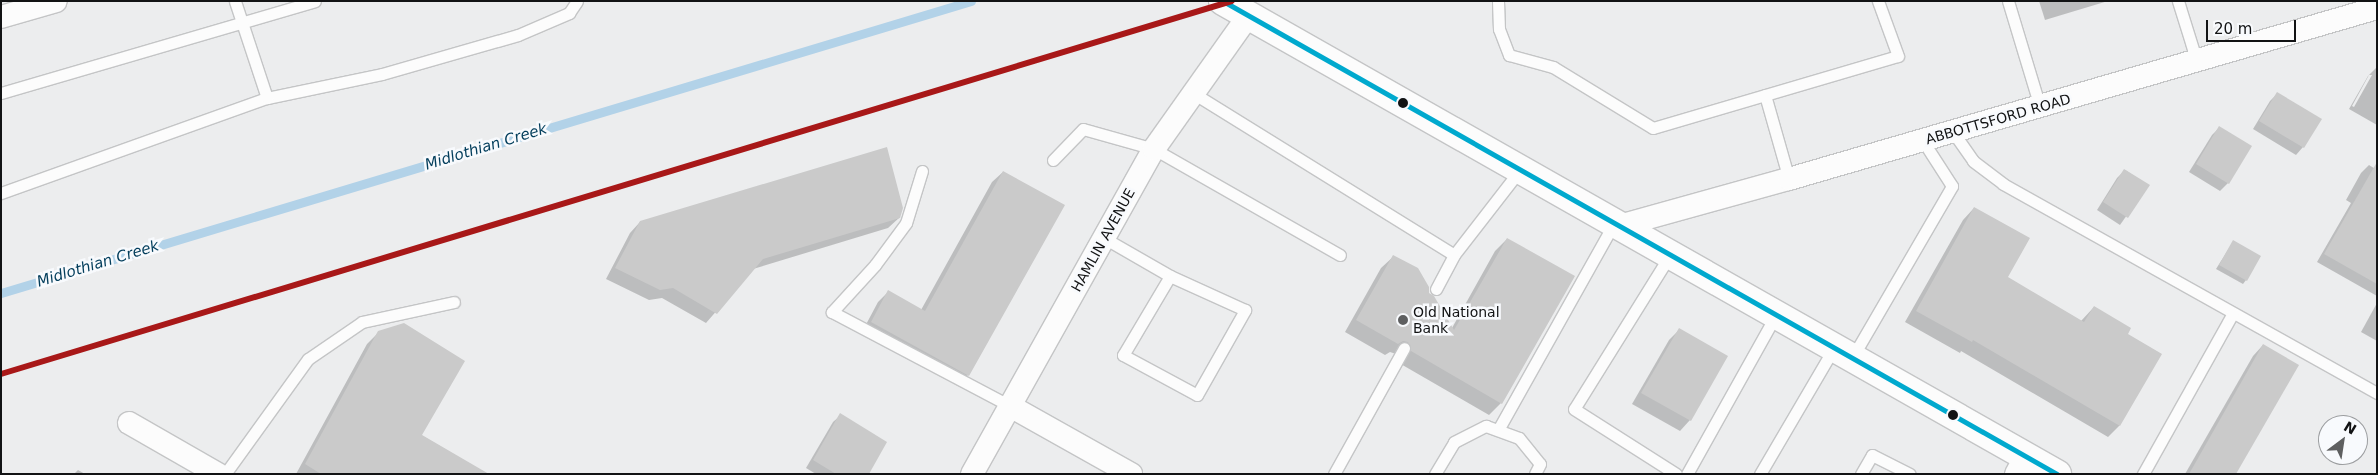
<!DOCTYPE html>
<style>
body{margin:0}
#map{position:relative;width:2378px;height:475px;overflow:hidden;background:#ecedee;font-family:"DejaVu Sans",sans-serif}
div>[style]{position:absolute}
.shadow>*{inset:0;background:#0003}
.stream>*{height:9px;margin:-4.5px;padding:0 4.5px;transform-origin:4.5px;border-radius:4.5px;background:#b2d2e8}
.building>*{inset:0;background:#cacaca}
.roads{filter:drop-shadow(1px 0 #c4c5c6) drop-shadow(-1px 0 #c4c5c6) drop-shadow(0 1px #c4c5c6) drop-shadow(0 -1px #c4c5c6)}
.lane>*{height:11px;margin:-5.5px;padding:0 5.5px;transform-origin:5.5px;border-radius:5.5px;background:#fcfcfc}
.street>*{height:22px;margin:-11px;padding:0 11px;transform-origin:11px;border-radius:11px;background:#fcfcfc}
.primary>*{height:28px;margin:-14px;padding:0 14px;transform-origin:14px;border-radius:14px;background:#fcfcfc}
.bus-1>*{height:5px;margin:-2.5px;padding:0 2.5px;transform-origin:2.5px;border-radius:2.5px;background:#00a9ce}
.rail-1>*{height:6px;margin:-3px;padding:0 3px;transform-origin:3px;border-radius:3px;background:#a81818}
.dots>*{width:14px;height:14px;translate:-50% -50%;box-sizing:border-box;border:2px solid #f8fafd;border-radius:50%}
span{translate:-50% -50%;white-space:nowrap;text-align:center;line-height:1.15;-webkit-text-stroke:5px #f8fafd;paint-order:stroke}
.street-label{font-size:14px;color:#121314}
.poi-label{font-size:14px;color:#121314}
.left{translate:0 -50%;text-align:left}
.water-label{font-size:15px;color:#023d5b;font-style:italic}
.frame{position:absolute;inset:0;border:2px solid #121314;pointer-events:none}
.north{position:absolute;left:2318px;top:415px;width:50px;height:50px;box-sizing:border-box;background:#f8fafd;border:1px solid #9c9ea0;border-radius:50%;rotate:31deg;font-size:14px;font-weight:700;line-height:20px;text-align:center;color:#121314}
.north::after{content:'';display:block;margin:auto;width:18px;height:22px;background:#5e5f60;clip-path:polygon(50% 0,100% 100%,50% 72%,0 100%)}
.scale{position:absolute;left:2206px;top:20px;width:90px;height:22px;box-sizing:border-box;border:2px solid #121314;border-top:0;padding-left:6px;font-size:15px;line-height:18px;white-space:nowrap;color:#121314;-webkit-text-stroke:4px #f8fafd;paint-order:stroke}
</style>
<div id="map">
<div class="shadow">
<div style="clip-path:polygon(2039px 1px,2108px 1px,2045px 20px)"></div>
<div style="clip-path:polygon(evenodd,2376px 68px,2377px 69px,2377px 125px,2349px 109px,2368px 76px,2376px 68px,2369px 75px,2372px 75px,2354px 107px,2352px 106px,2369px 75px)"></div>
<div style="clip-path:polygon(2278px 93px,2303px 147px,2296px 155px,2253px 129px,2270px 101px)"></div>
<div style="clip-path:polygon(2219px 128px,2250px 146px,2228px 183px,2220px 191px,2189px 172px,2212px 135px)"></div>
<div style="clip-path:polygon(2369px 165px,2377px 170px,2377px 296px,2317px 262px,2351px 203px,2346px 200px,2361px 173px)"></div>
<div style="clip-path:polygon(2125px 170px,2148px 185px,2120px 225px,2097px 210px,2117px 178px)"></div>
<div style="clip-path:polygon(1003px 172px,968px 375px,958px 386px,862px 332px,878px 302px,888px 292px,921px 310px,992px 182px)"></div>
<div style="clip-path:polygon(1974px 208px,2007px 278px,2081px 321px,2094px 307px,2126px 334px,2161px 354px,2119px 426px,2108px 437px,1961px 351px,1960px 353px,1905px 322px,1963px 220px)"></div>
<div style="clip-path:polygon(899px 218px,888px 228px,753px 269px,706px 323px,662px 298px,649px 300px,606px 279px,630px 233px,640px 222px)"></div>
<div style="clip-path:polygon(1507px 239px,1501px 403px,1489px 415px,1399px 363px,1396px 354px,1390px 352px,1385px 355px,1345px 332px,1381px 268px,1394px 256px,1428px 293px,1452px 328px,1495px 251px)"></div>
<div style="clip-path:polygon(2233px 242px,2246px 280px,2243px 284px,2216px 269px)"></div>
<div style="clip-path:polygon(2377px 303px,2377px 341px,2361px 332px)"></div>
<div style="clip-path:polygon(1679px 330px,1690px 420px,1680px 431px,1632px 404px,1669px 340px)"></div>
<div style="clip-path:polygon(379px 332px,421px 435px,487px 474px,296px 474px,367px 344px)"></div>
<div style="clip-path:polygon(2263px 345px,2235px 474px,2185px 474px,2253px 356px)"></div>
<div style="clip-path:polygon(841px 415px,867px 474px,816px 474px,806px 468px,833px 422px)"></div>
<div style="clip-path:polygon(78px 470px,85px 474px,74px 474px)"></div>
</div>
<div class="stream">
<div style="left:1px;top:293px;width:1013px;rotate:-16.75deg"></div>
</div>
<div class="building">
<div style="clip-path:polygon(2277px 92px,2322px 119px,2304px 148px,2259px 121px)"></div>
<div style="clip-path:polygon(2219px 126px,2252px 146px,2229px 184px,2196px 164px)"></div>
<div style="clip-path:polygon(887px 147px,903px 208px,900px 218px,763px 259px,717px 314px,673px 288px,660px 290px,615px 268px,640px 221px)"></div>
<div style="clip-path:polygon(2377px 162px,2377px 284px,2324px 254px)"></div>
<div style="clip-path:polygon(2124px 169px,2150px 185px,2128px 218px,2103px 202px)"></div>
<div style="clip-path:polygon(1003px 171px,1065px 205px,969px 376px,871px 322px,888px 290px,925px 311px)"></div>
<div style="clip-path:polygon(1974px 207px,2030px 238px,2008px 277px,2084px 322px,2094px 306px,2131px 328px,2128px 334px,2162px 354px,2120px 426px,1973px 340px,1972px 342px,1916px 311px)"></div>
<div style="clip-path:polygon(1507px 238px,1575px 276px,1502px 404px,1411px 351px,1408px 342px,1403px 341px,1398px 344px,1356px 320px,1393px 255px,1418px 268px,1429px 287px,1429px 293px,1434px 296px,1454px 330px)"></div>
<div style="clip-path:polygon(2233px 240px,2261px 256px,2247px 281px,2219px 265px)"></div>
<div style="clip-path:polygon(404px 323px,465px 361px,422px 435px,489px 474px,321px 474px,305px 464px,378px 331px)"></div>
<div style="clip-path:polygon(1679px 328px,1728px 356px,1691px 421px,1641px 393px)"></div>
<div style="clip-path:polygon(2263px 344px,2299px 365px,2236px 474px,2189px 474px)"></div>
<div style="clip-path:polygon(840px 413px,887px 442px,869px 474px,836px 474px,813px 460px)"></div>
</div>
<div class="roads">
<div class="lane">
<div style="left:1498px;top:1px;width:28px;rotate:88deg"></div>
<div style="left:1499px;top:29px;width:28px;rotate:69deg"></div>
<div style="left:1509px;top:55px;width:46px;rotate:15.3deg"></div>
<div style="left:1553px;top:67px;width:117px;rotate:31.4deg"></div>
<div style="left:1653px;top:128px;width:255px;rotate:-16.4deg"></div>
<div style="left:1898px;top:56px;width:59px;rotate:-110deg"></div>
<div style="left:2008px;top:1px;width:111px;rotate:73.2deg"></div>
<div style="left:2178px;top:1px;width:64px;rotate:72.7deg"></div>
<div style="left:1px;top:93px;width:327px;rotate:-16.3deg"></div>
<div style="left:1193px;top:93px;width:307px;rotate:31.8deg"></div>
<div style="left:1454px;top:255px;width:108px;rotate:-52.2deg"></div>
<div style="left:1765px;top:95px;width:87px;rotate:74.1deg"></div>
<div style="left:267px;top:98px;width:117px;rotate:-11.8deg"></div>
<div style="left:382px;top:74px;width:141px;rotate:-16deg"></div>
<div style="left:518px;top:35px;width:56px;rotate:-23.3deg"></div>
<div style="left:569px;top:13px;width:14px;rotate:-56deg"></div>
<div style="left:1953px;top:132px;width:35px;rotate:55deg"></div>
<div style="left:1973px;top:161px;width:38px;rotate:37deg"></div>
<div style="left:2003px;top:184px;width:428px;rotate:29.2deg"></div>
<div style="left:1053px;top:160px;width:43px;rotate:-45.9deg"></div>
<div style="left:1083px;top:129px;width:74px;rotate:15.7deg"></div>
<div style="left:1154px;top:149px;width:214px;rotate:29.7deg"></div>
<div style="left:922px;top:171px;width:54px;rotate:107.1deg"></div>
<div style="left:906px;top:223px;width:52px;rotate:126.4deg"></div>
<div style="left:875px;top:265px;width:64px;rotate:132.5deg"></div>
<div style="left:832px;top:312px;width:201px;rotate:27.8deg"></div>
<div style="left:1px;top:193px;width:282px;rotate:-19.7deg"></div>
<div style="left:267px;top:98px;width:102px;rotate:-108.3deg"></div>
<div style="left:1104px;top:238px;width:76px;rotate:29.9deg"></div>
<div style="left:1170px;top:276px;width:92px;rotate:120.7deg"></div>
<div style="left:1123px;top:355px;width:84px;rotate:28.4deg"></div>
<div style="left:1197px;top:395px;width:98px;rotate:-60.5deg"></div>
<div style="left:1245px;top:310px;width:82px;rotate:-155.6deg"></div>
<div style="left:1670px;top:255px;width:181px;rotate:121.9deg"></div>
<div style="left:1574px;top:409px;width:121px;rotate:32.5deg"></div>
<div style="left:1436px;top:289px;width:38px;rotate:-62deg"></div>
<div style="left:1852px;top:358px;width:199px;rotate:-59.8deg"></div>
<div style="left:1952px;top:186px;width:54px;rotate:-122.8deg"></div>
<div style="left:1498px;top:430px;width:237px;rotate:-60.7deg"></div>
<div style="left:225px;top:474px;width:142px;rotate:-54.2deg"></div>
<div style="left:308px;top:359px;width:65px;rotate:-34.4deg"></div>
<div style="left:362px;top:322px;width:94px;rotate:-12.3deg"></div>
<div style="left:1334px;top:474px;width:144px;rotate:-60.9deg"></div>
<div style="left:1435px;top:474px;width:37px;rotate:-59deg"></div>
<div style="left:1454px;top:442px;width:36px;rotate:-27deg"></div>
<div style="left:1486px;top:426px;width:35px;rotate:20deg"></div>
<div style="left:1519px;top:438px;width:33px;rotate:51deg"></div>
<div style="left:1540px;top:464px;width:11px;rotate:117deg"></div>
<div style="left:1687px;top:474px;width:182px;rotate:-60.8deg"></div>
<div style="left:1760px;top:474px;width:146px;rotate:-59.6deg"></div>
<div style="left:1861px;top:474px;width:22px;rotate:-60deg"></div>
<div style="left:1872px;top:455px;width:42px;rotate:26.6deg"></div>
<div style="left:2143px;top:474px;width:184px;rotate:-60.8deg"></div>
</div>
<div class="street">
<div style="left:1px;top:17px;width:57px;rotate:-16.2deg"></div>
<div style="left:1619px;top:226px;width:176px;rotate:-15.5deg"></div>
<div style="left:1789px;top:179px;width:612px;rotate:-16.22deg"></div>
<div style="left:1010px;top:406px;width:139px;rotate:29.3deg"></div>
<div style="left:129px;top:423px;width:103px;rotate:29.8deg"></div>
<div style="left:972px;top:474px;width:372px;rotate:-60.8deg"></div>
<div style="left:1154px;top:149px;width:163px;rotate:-54.7deg"></div>
<div style="left:2016px;top:474px;width:21px;rotate:-61deg"></div>
</div>
<div class="primary">
<div style="left:1223px;top:1px;width:959px;rotate:29.56deg"></div>
</div>
</div>
<div class="bus-1">
<div style="left:1223px;top:1px;width:959px;rotate:29.56deg"></div>
</div>
<div class="rail-1">
<div style="left:1px;top:374px;width:1286px;rotate:-16.86deg"></div>
</div>
<div class="dots">
<div style="left:1403px;top:103px;background:#121314"></div>
<div style="left:1403px;top:320px;background:#5e5f60"></div>
<div style="left:1953px;top:415px;background:#121314"></div>
</div>
<div class="street-label">
<span style="left:1998px;top:119px;rotate:-16deg">ABBOTTSFORD ROAD</span>
<span style="left:1103px;top:240px;rotate:-61deg">HAMLIN AVENUE</span>
</div>
<div class="poi-label">
<span class="left" style="left:1413px;top:320px">Old National<br>Bank</span>
</div>
<div class="water-label">
<span style="left:486px;top:147px;rotate:-17deg">Midlothian Creek</span>
<span style="left:98px;top:264px;rotate:-17deg">Midlothian Creek</span>
</div>
<div class="frame"></div>
<div class="north">N</div>
<div class="scale">20 m</div>
</div>
